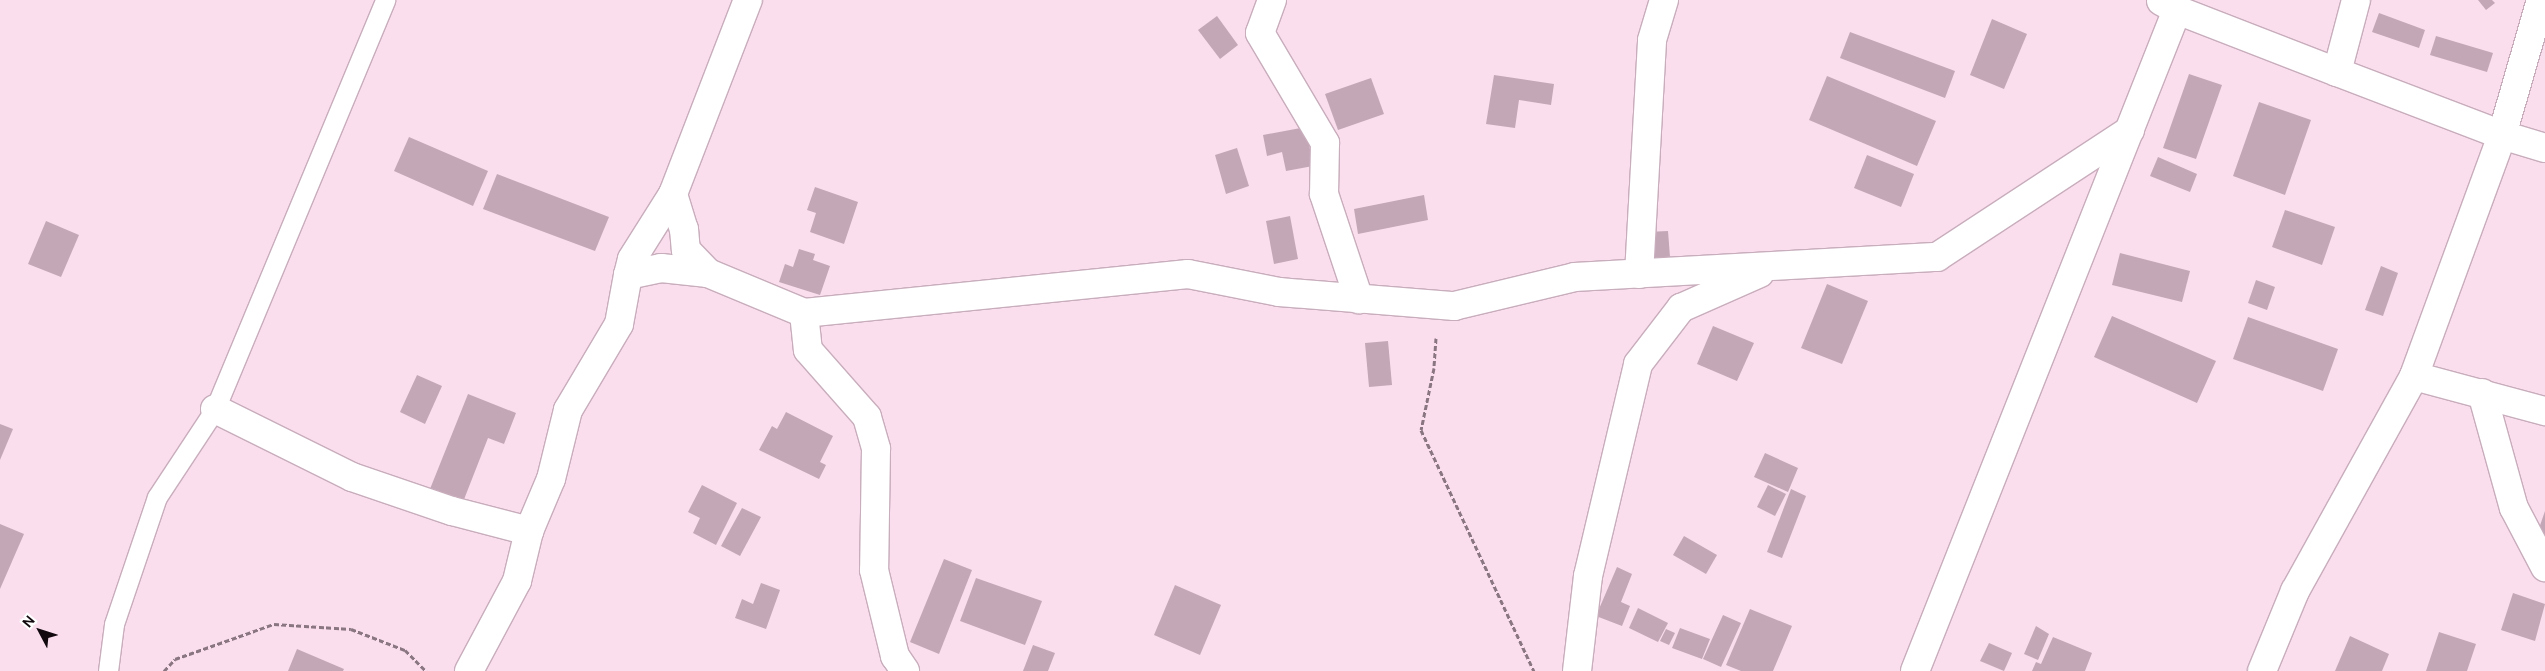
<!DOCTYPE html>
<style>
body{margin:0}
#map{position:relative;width:2545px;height:671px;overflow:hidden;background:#fadeee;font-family:"DM Sans",sans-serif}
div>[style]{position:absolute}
.building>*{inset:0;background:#c3a7b7}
.path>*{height:3px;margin-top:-1.5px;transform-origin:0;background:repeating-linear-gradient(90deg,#897681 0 5px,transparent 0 7.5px)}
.roads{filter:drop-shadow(1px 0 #c8adbc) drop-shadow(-1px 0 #c8adbc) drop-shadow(0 1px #c8adbc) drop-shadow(0 -1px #c8adbc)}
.lane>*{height:19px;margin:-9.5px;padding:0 9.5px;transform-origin:9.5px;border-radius:9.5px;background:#fff}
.street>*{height:28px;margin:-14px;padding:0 14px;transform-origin:14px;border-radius:14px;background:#fff}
span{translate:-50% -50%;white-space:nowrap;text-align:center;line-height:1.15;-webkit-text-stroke:4px #fff;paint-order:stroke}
.north{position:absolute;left:15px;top:606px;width:50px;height:50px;-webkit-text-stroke:4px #fff;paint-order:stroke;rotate:310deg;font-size:14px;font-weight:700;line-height:20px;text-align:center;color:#12090f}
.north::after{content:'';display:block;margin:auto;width:18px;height:22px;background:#12090f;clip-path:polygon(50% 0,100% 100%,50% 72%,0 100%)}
</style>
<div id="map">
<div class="building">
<div style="clip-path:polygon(2478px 0,2492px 0,2495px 3px,2486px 10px)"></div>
<div style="clip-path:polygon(2379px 13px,2425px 30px,2419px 48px,2372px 32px)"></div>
<div style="clip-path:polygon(1217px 16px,1238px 45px,1220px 59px,1198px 30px)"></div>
<div style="clip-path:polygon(1992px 19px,2027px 34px,2004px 89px,1970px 75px)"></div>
<div style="clip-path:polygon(1850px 32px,1955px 71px,1945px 98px,1840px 58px)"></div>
<div style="clip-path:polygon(2436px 36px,2493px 53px,2487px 72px,2430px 55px)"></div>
<div style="clip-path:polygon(2189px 74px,2222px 85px,2196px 159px,2163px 148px)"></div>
<div style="clip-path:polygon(1494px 75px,1554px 84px,1551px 105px,1519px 100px,1515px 128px,1486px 124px)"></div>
<div style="clip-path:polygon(1827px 76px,1936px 121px,1917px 166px,1809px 120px)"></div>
<div style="clip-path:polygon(1371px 78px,1384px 114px,1338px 130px,1325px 94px)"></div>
<div style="clip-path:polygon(2259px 102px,2311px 120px,2285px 195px,2233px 176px)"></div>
<div style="clip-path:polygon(1306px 127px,1313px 166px,1286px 171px,1282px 152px,1267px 156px,1263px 135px)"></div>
<div style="clip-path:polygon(409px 137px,488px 171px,473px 206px,394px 171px)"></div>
<div style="clip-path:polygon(1237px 148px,1249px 186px,1226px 194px,1215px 155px)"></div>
<div style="clip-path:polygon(1867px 155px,1914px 174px,1901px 207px,1854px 188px)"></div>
<div style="clip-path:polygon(2158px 157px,2197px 174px,2190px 192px,2150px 176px)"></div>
<div style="clip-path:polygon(497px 174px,609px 217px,595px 251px,483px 209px)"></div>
<div style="clip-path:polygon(815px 187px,858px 202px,844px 244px,810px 232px,816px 213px,807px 210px)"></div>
<div style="clip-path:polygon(1424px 195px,1428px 220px,1358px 234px,1354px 209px)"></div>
<div style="clip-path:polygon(2285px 210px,2335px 227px,2322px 265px,2272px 247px)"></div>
<div style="clip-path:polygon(1290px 216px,1298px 259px,1274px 264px,1266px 221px)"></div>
<div style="clip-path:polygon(46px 221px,79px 235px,61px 277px,28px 264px)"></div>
<div style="clip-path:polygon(1668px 231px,1670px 257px,1649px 258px,1647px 232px)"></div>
<div style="clip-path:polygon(799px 249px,815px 254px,813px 260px,830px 266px,820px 295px,779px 282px,785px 264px,793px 267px)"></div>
<div style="clip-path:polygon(2120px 253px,2190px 271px,2182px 302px,2112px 285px)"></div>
<div style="clip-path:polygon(2381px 266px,2398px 273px,2383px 316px,2365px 310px)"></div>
<div style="clip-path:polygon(2256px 280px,2275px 287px,2267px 310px,2248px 303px)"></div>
<div style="clip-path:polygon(1827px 284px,1868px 301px,1842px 364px,1801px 348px)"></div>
<div style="clip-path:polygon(2112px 316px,2216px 361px,2197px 403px,2094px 357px)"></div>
<div style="clip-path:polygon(2248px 317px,2338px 349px,2323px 391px,2233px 359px)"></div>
<div style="clip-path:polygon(1713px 326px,1754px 343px,1737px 381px,1697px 364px)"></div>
<div style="clip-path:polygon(1388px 341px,1392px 385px,1369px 387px,1365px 343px)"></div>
<div style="clip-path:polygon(417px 375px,442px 386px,425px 424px,400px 412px)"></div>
<div style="clip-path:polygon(468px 394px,516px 413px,504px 444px,488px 438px,463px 502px,430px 489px)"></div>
<div style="clip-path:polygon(786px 412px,833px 436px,820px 462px,826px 465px,819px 479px,759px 450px,772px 426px,777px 429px)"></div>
<div style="clip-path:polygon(0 424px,13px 429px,0 460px)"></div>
<div style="clip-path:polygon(1765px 453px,1798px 468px,1788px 492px,1754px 477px)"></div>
<div style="clip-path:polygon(702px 485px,737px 503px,716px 545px,693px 533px,700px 518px,688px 512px)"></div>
<div style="clip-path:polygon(1768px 485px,1786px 494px,1775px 516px,1757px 507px)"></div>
<div style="clip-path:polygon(1791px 489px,1806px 496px,1782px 558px,1767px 552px)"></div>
<div style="clip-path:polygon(742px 508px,761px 517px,740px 556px,721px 546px)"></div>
<div style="clip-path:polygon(2545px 511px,2545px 537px,2537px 534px)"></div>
<div style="clip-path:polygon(0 524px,24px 534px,0 589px)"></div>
<div style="clip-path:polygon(1684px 536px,1717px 555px,1706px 574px,1673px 555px)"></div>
<div style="clip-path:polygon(944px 559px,972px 570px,939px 654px,910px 642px)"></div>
<div style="clip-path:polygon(1617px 567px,1632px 574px,1621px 602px,1630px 606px,1622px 626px,1596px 616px)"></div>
<div style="clip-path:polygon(976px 578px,1042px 601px,1025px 645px,960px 621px)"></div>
<div style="clip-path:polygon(761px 583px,780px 590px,766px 629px,735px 618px,742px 599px,753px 604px)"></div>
<div style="clip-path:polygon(1175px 585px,1221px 605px,1200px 655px,1154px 635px)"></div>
<div style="clip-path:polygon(2513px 593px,2545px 604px,2535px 641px,2501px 630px)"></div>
<div style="clip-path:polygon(1638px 608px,1668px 623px,1658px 642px,1629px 628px)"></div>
<div style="clip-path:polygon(1750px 609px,1792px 626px,1773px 671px,1741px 671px,1726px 665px)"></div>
<div style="clip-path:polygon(1723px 615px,1741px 623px,1721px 667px,1703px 659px)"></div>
<div style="clip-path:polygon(2036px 626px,2049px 634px,2038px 660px,2024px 654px)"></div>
<div style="clip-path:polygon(1680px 628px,1710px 639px,1702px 659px,1672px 648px)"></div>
<div style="clip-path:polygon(1666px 629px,1675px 633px,1669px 645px,1660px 641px)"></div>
<div style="clip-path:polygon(2439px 632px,2476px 644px,2467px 671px,2426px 671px)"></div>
<div style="clip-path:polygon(2350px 636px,2389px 654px,2382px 671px,2335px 671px)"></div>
<div style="clip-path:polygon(2053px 637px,2092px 653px,2085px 671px,2032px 671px,2036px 662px,2041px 664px)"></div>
<div style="clip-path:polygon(1989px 643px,2012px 653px,2004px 671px,1980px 661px)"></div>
<div style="clip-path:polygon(1033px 645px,1055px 653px,1048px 671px,1023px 671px)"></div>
<div style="clip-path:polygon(297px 649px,344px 669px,343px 671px,288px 671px)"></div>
</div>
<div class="path">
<div style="left:1436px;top:338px;width:30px;rotate:94deg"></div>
<div style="left:1434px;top:368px;width:63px;rotate:101.8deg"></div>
<div style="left:1421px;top:430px;width:266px;rotate:64.9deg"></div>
<div style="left:164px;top:671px;width:16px;rotate:-47deg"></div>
<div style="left:175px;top:659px;width:105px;rotate:-19.5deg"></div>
<div style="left:274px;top:624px;width:77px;rotate:3.7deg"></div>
<div style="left:351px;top:629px;width:58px;rotate:21.3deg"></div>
<div style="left:405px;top:650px;width:30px;rotate:45deg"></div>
</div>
<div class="roads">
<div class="lane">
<div style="left:108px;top:671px;width:47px;rotate:-82.7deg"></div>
<div style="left:114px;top:624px;width:134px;rotate:-71.3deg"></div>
<div style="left:157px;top:497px;width:105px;rotate:-56.6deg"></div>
<div style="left:215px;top:409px;width:443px;rotate:-67.4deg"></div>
</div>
<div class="street">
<div style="left:1272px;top:0;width:35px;rotate:110deg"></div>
<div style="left:1260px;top:33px;width:128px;rotate:59.4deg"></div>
<div style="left:1325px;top:143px;width:51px;rotate:91.1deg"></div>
<div style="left:1324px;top:194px;width:111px;rotate:71.6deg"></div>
<div style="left:2161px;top:1px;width:18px;rotate:29deg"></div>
<div style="left:2177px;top:10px;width:172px;rotate:21.2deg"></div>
<div style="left:2337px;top:72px;width:177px;rotate:20.9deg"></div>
<div style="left:2502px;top:135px;width:45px;rotate:16.8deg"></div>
<div style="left:2337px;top:72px;width:74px;rotate:-75.2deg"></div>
<div style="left:673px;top:194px;width:37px;rotate:73deg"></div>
<div style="left:684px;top:229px;width:21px;rotate:85deg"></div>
<div style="left:686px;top:250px;width:32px;rotate:46deg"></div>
<div style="left:708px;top:273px;width:104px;rotate:22.6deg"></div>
<div style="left:804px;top:313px;width:386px;rotate:-5.8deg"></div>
<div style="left:1188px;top:274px;width:93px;rotate:11.2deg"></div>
<div style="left:1279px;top:292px;width:176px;rotate:4.6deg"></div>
<div style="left:1454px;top:306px;width:124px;rotate:-13.5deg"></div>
<div style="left:1575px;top:277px;width:363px;rotate:-3.2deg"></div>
<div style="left:1937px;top:257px;width:231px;rotate:-33.3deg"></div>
<div style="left:1639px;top:274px;width:234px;rotate:-86.8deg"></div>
<div style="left:1652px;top:40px;width:42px;rotate:-73.3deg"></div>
<div style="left:628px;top:275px;width:16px;rotate:-76deg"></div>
<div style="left:632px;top:259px;width:77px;rotate:-57.8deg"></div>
<div style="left:673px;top:194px;width:208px;rotate:-68.9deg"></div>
<div style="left:804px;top:313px;width:37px;rotate:84deg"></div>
<div style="left:808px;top:350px;width:89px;rotate:48.6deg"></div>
<div style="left:867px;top:417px;width:33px;rotate:74deg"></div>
<div style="left:876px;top:449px;width:121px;rotate:90.9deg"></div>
<div style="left:874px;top:570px;width:89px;rotate:76.3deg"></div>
<div style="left:895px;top:656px;width:18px;rotate:56deg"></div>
<div style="left:2414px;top:376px;width:136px;rotate:15deg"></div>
<div style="left:2482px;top:393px;width:119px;rotate:74.5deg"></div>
<div style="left:2514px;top:508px;width:67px;rotate:62.3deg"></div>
<div style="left:215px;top:409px;width:153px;rotate:26.4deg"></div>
<div style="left:352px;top:477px;width:106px;rotate:18.8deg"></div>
<div style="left:452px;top:511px;width:80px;rotate:14.6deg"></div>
<div style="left:469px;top:671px;width:102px;rotate:-61.9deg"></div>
<div style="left:517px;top:581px;width:51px;rotate:-76.5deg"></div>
<div style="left:529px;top:531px;width:56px;rotate:-67.1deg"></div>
<div style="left:551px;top:479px;width:71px;rotate:-76.2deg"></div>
<div style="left:568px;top:410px;width:100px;rotate:-59.3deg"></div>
<div style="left:619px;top:324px;width:50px;rotate:-79.6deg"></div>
<div style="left:628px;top:275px;width:34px;rotate:-12deg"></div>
<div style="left:661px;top:268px;width:47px;rotate:6.1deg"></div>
<div style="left:1577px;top:671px;width:96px;rotate:-83.4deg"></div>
<div style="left:1588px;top:576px;width:218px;rotate:-76.7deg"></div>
<div style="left:1638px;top:364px;width:71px;rotate:-52.5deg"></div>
<div style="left:1681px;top:308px;width:86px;rotate:-23.9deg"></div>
<div style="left:1915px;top:671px;width:711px;rotate:-68.38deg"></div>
<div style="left:2177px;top:10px;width:10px;rotate:-107deg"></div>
<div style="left:2262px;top:671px;width:87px;rotate:-67.6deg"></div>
<div style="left:2295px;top:591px;width:246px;rotate:-61deg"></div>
<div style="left:2414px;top:376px;width:257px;rotate:-69.9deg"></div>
<div style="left:2502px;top:135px;width:141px;rotate:-73.9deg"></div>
</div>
</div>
<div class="north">N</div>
</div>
